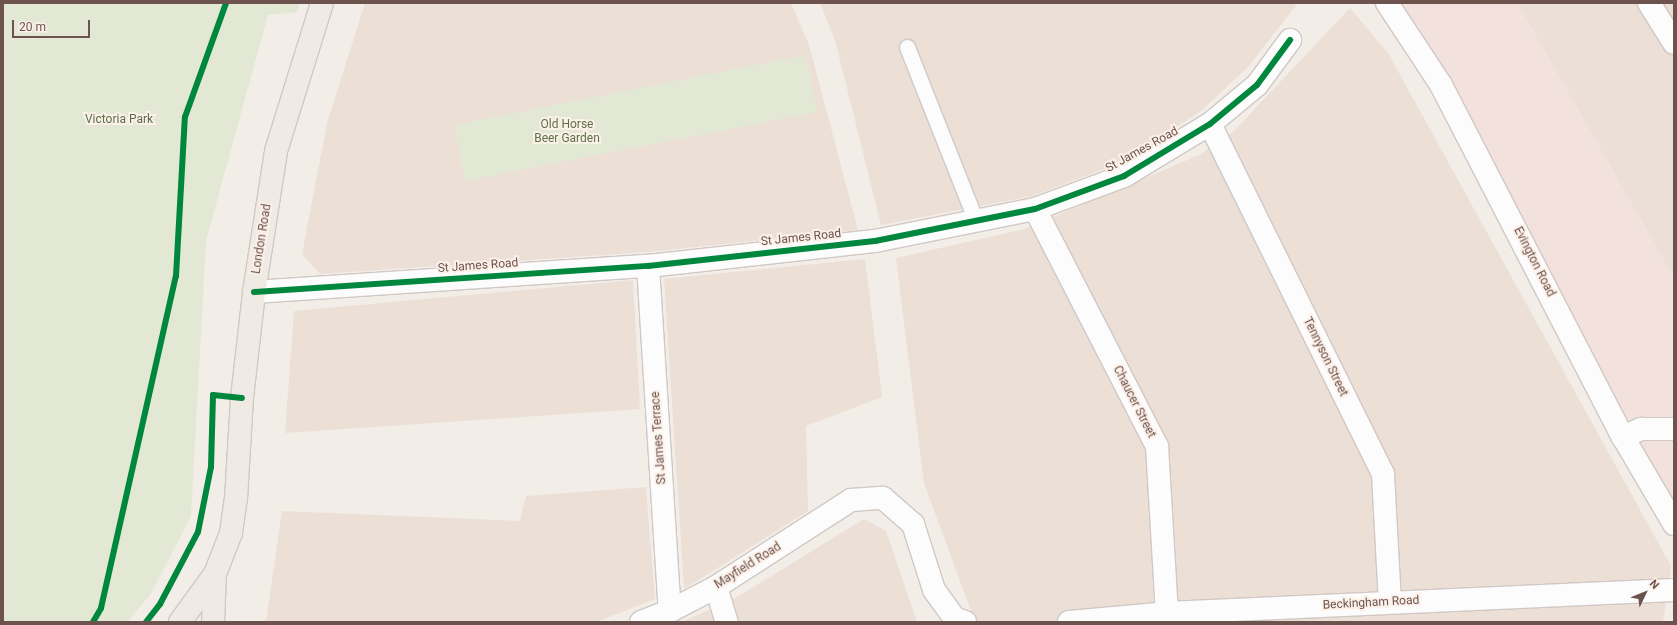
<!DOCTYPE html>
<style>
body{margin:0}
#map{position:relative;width:1677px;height:625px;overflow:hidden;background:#f3ede8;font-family:Roboto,sans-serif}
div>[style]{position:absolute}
.residential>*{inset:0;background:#ecdfd6}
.commercial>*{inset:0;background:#f2e1dc}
.green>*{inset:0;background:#e3e8d4}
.roads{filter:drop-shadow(1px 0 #d0c8c4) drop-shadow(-1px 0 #d0c8c4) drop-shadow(0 1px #d0c8c4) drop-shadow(0 -1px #d0c8c4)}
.service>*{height:15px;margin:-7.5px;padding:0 7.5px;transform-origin:7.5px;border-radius:7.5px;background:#fdfcfc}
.minor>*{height:22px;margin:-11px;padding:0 11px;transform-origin:11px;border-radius:11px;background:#fdfcfc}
.tertiary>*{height:22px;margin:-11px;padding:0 11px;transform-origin:11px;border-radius:11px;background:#fdfcfc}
.secondary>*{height:22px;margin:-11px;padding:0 11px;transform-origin:11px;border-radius:11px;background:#fdfcfc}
.primary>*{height:22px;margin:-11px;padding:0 11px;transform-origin:11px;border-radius:11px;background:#f0eae5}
.cycleway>*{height:6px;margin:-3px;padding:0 3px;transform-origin:3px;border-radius:3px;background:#00873e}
span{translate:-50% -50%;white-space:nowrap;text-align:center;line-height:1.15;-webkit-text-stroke:4px #fcf1e9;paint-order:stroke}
.park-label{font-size:12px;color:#5a7147}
.street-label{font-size:12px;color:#6d534d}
.frame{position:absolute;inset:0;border:4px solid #6d534d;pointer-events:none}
.north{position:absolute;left:1625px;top:573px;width:40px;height:40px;-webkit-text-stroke:3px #fcf1e9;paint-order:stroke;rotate:47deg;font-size:11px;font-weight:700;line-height:16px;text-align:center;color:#6d534d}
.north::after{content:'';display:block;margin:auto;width:14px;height:18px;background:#6d534d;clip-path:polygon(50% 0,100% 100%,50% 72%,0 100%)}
.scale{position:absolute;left:12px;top:20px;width:78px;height:18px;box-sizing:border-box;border:2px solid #6d534d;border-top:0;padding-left:5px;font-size:12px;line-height:14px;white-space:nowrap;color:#6d534d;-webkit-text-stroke:3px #fcf1e9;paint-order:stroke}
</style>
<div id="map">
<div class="residential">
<div style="clip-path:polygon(365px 3px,791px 3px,809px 45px,858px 230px,648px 252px,320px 274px,302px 254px,327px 123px)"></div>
<div style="clip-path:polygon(820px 3px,1298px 3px,1248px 67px,1201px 111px,1120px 163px,1032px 196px,881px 225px,835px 40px)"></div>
<div style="clip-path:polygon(1517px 3px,1674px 3px,1674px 278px)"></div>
<div style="clip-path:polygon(1350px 8px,1388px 53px,1671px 566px,1663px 622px,975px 622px,924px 483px,896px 258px,1025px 229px,1199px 155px,1233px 132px)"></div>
<div style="clip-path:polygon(865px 259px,882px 397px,806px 426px,808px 511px,684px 589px,664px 279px)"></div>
<div style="clip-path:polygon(633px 280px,640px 409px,285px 433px,294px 311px)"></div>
<div style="clip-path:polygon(646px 487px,655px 599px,596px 622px,266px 622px,282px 511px,520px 521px,526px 496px)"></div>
<div style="clip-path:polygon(864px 519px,886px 531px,917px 622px,682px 622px,739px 596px)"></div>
</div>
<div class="commercial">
<div style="clip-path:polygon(1387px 3px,1517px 3px,1674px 278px,1674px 524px)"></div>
</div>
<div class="green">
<div style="clip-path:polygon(3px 3px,300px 3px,297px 12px,268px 15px,206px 241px,191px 517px,150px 595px,127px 622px,3px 622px)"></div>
<div style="clip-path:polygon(806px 55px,817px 112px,465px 181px,454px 125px)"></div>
</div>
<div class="roads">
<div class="service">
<div style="left:907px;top:47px;width:187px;rotate:68.4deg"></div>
</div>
<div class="minor">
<div style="left:1649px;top:3px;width:47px;rotate:58deg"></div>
<div style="left:1210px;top:124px;width:390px;rotate:63.7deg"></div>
<div style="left:1383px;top:474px;width:128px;rotate:86.9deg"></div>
<div style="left:1035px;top:209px;width:267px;rotate:62.8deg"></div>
<div style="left:1157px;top:446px;width:167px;rotate:86.6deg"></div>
<div style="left:1167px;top:613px;width:9px;rotate:72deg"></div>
<div style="left:648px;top:266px;width:346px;rotate:86.4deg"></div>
<div style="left:254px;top:292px;width:395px;rotate:-3.8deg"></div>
<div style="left:648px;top:266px;width:228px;rotate:-6.3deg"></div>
<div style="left:875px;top:241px;width:163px;rotate:-11.3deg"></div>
<div style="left:1035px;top:209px;width:95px;rotate:-20.3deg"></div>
<div style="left:1124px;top:176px;width:100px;rotate:-31.2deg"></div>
<div style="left:1210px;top:124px;width:61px;rotate:-39.7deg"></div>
<div style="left:1257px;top:85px;width:56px;rotate:-53.7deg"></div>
<div style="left:1623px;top:437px;width:20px;rotate:-24deg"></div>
<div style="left:1641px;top:429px;width:33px"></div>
<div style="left:716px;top:587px;width:37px;rotate:73deg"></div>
</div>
<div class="tertiary">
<div style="left:1387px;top:3px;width:98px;rotate:56.6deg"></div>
<div style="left:1441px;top:85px;width:396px;rotate:62.7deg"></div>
<div style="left:1623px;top:437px;width:101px;rotate:59.6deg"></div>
</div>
<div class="secondary">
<div style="left:641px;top:622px;width:31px;rotate:-21deg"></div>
<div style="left:670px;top:611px;width:52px;rotate:-27.6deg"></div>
<div style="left:716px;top:587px;width:161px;rotate:-32.8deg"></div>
<div style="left:851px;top:500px;width:32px;rotate:-4deg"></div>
<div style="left:883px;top:498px;width:40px;rotate:41deg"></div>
<div style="left:913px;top:524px;width:69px;rotate:72.3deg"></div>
<div style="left:934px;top:590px;width:34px;rotate:54deg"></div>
<div style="left:954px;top:618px;width:12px;rotate:20deg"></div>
<div style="left:1069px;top:622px;width:98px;rotate:-5.2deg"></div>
<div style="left:1167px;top:613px;width:508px;rotate:-2.6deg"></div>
</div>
<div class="primary">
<div style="left:180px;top:622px;width:59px;rotate:-53.9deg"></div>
<div style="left:215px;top:574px;width:44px;rotate:-68.7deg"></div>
<div style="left:231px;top:533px;width:34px;rotate:-82deg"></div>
<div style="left:236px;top:499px;width:101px;rotate:-86.6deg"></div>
<div style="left:242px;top:398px;width:107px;rotate:-83.5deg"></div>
<div style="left:254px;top:292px;width:143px;rotate:-81.1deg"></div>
<div style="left:276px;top:151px;width:155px;rotate:-72.7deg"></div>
<div style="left:213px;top:622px;width:48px;rotate:-87.6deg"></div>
</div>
</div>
<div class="cycleway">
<div style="left:254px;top:292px;width:395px;rotate:-3.8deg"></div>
<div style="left:648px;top:266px;width:228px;rotate:-6.3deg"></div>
<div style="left:875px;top:241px;width:163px;rotate:-11.3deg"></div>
<div style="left:1035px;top:209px;width:95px;rotate:-20.3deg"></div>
<div style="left:1124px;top:176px;width:100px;rotate:-31.2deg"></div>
<div style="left:1210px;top:124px;width:61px;rotate:-39.7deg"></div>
<div style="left:1257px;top:85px;width:56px;rotate:-53.7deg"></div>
<div style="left:93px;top:622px;width:16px;rotate:-60deg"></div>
<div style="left:101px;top:608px;width:340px;rotate:-77.3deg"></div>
<div style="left:176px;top:276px;width:159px;rotate:-86.8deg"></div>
<div style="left:185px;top:117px;width:121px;rotate:-70.2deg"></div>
<div style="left:146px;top:622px;width:23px;rotate:-52deg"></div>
<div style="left:160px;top:604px;width:81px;rotate:-62.2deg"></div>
<div style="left:198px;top:532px;width:66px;rotate:-78.7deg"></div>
<div style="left:211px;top:467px;width:72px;rotate:-88.4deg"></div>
<div style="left:213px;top:395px;width:29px;rotate:6deg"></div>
</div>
<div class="park-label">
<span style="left:119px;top:120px">Victoria Park</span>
<span style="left:567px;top:132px">Old Horse<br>Beer Garden</span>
</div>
<div class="street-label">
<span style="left:1142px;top:150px;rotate:-29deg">St James Road</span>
<span style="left:801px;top:238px;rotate:-6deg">St James Road</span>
<span style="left:262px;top:239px;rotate:-81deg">London Road</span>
<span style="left:1534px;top:262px;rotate:63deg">Evington Road</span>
<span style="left:478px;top:266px;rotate:-4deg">St James Road</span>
<span style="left:1325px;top:357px;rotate:64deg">Tennyson Street</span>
<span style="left:1134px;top:402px;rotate:63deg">Chaucer Street</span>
<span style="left:659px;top:438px;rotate:-94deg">St James Terrace</span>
<span style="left:748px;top:566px;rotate:-32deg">Mayfield Road</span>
<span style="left:1371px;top:603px;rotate:-3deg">Beckingham Road</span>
</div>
<div class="frame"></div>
<div class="north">N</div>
<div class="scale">20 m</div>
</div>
